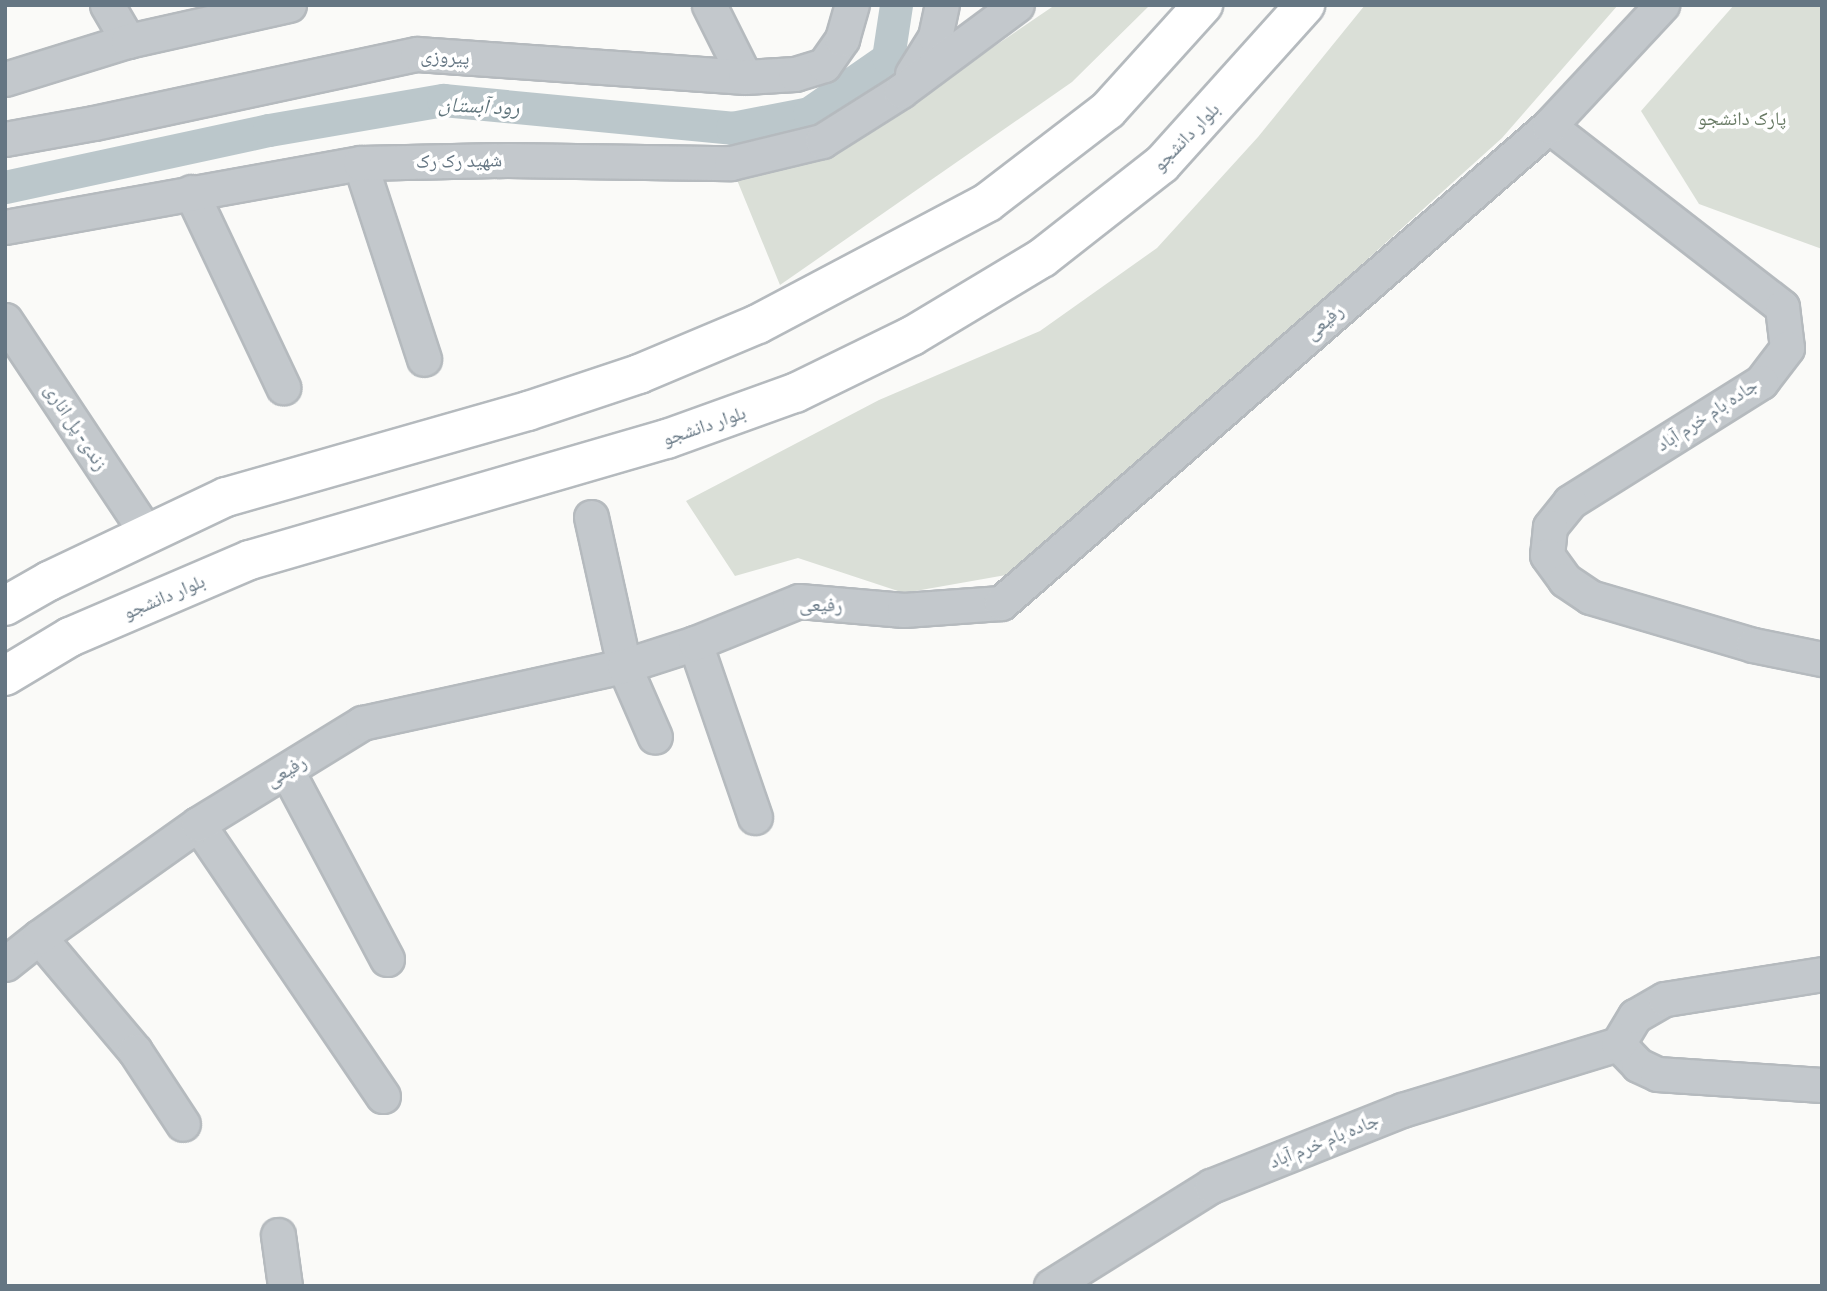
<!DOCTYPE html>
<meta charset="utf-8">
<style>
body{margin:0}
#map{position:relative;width:1827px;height:1291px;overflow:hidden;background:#fafaf8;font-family:"Archivo Narrow","Noto Naskh Arabic",sans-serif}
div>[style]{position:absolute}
.green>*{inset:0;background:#dadfd7}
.canal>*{height:33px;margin:-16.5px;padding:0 16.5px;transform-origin:16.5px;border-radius:16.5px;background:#bbc7cb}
.roads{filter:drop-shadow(2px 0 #b5babe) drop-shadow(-2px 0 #b5babe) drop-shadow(0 2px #b5babe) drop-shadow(0 -2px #b5babe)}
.minor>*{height:33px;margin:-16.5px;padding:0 16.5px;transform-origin:16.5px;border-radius:16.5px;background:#c3c8cc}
.major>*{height:38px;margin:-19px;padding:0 19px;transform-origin:19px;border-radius:19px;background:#fff}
span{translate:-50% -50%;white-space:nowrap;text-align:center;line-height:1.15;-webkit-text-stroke:7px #fff;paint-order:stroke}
.street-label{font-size:19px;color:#657683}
.park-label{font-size:19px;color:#687a64}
.water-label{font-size:21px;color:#60757c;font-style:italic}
.frame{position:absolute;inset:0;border:7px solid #657683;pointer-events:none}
</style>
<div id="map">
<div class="green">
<div style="clip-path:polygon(1055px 5px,1150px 5px,1072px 82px,780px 285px,737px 180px,889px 118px)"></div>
<div style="clip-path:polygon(1365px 5px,1618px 5px,1502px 138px,1217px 395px,1006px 575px,904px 593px,798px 558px,735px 576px,686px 501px,879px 400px,1040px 331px,1157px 248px,1258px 137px)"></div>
<div style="clip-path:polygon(1734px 5px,1822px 5px,1822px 249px,1699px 204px,1641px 111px)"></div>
</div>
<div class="canal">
<div style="left:5px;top:187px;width:270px;rotate:-12.2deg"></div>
<div style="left:269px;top:130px;width:177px;rotate:-9.8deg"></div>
<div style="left:443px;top:100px;width:290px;rotate:5.5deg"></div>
<div style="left:732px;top:128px;width:78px;rotate:-11deg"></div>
<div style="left:809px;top:113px;width:96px;rotate:-34.8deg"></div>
<div style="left:888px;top:58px;width:54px;rotate:-81.4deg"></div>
</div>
<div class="roads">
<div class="minor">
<div style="left:107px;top:5px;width:42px;rotate:59.7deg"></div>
<div style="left:709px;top:5px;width:80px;rotate:63.4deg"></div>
<div style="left:912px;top:74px;width:44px;rotate:-58.1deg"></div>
<div style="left:935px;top:37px;width:33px;rotate:-78deg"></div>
<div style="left:5px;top:79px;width:129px;rotate:-17.2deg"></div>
<div style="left:128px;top:41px;width:165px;rotate:-12.6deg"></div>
<div style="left:1549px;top:126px;width:295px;rotate:37.8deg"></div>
<div style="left:1782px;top:307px;width:41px;rotate:83deg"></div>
<div style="left:1787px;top:348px;width:43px;rotate:127.4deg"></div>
<div style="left:1761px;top:382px;width:226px;rotate:147.9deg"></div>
<div style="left:1570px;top:502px;width:32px;rotate:129deg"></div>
<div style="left:1550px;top:527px;width:28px;rotate:96deg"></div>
<div style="left:1547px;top:555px;width:31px;rotate:54deg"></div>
<div style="left:1565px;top:580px;width:30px;rotate:34deg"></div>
<div style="left:1590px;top:597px;width:170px;rotate:16.4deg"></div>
<div style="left:1753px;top:645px;width:70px;rotate:11.5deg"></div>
<div style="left:5px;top:139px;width:90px;rotate:-10.2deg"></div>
<div style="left:94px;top:123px;width:330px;rotate:-12.1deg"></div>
<div style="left:417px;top:54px;width:329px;rotate:4deg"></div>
<div style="left:745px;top:77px;width:50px;rotate:-3.4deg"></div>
<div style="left:795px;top:74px;width:30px;rotate:-17deg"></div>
<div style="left:824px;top:65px;width:32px;rotate:-55deg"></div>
<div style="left:842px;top:39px;width:35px;rotate:-74deg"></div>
<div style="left:360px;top:163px;width:206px;rotate:71.9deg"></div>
<div style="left:191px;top:192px;width:216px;rotate:64.7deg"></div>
<div style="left:5px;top:227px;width:361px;rotate:-10.2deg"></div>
<div style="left:360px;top:163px;width:147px;rotate:-1.2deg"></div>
<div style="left:507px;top:160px;width:224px;rotate:0.8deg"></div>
<div style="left:731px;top:163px;width:94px;rotate:-13.6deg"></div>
<div style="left:822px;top:141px;width:93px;rotate:-32.3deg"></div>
<div style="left:901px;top:91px;width:144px;rotate:-36.6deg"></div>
<div style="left:5px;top:320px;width:257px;rotate:56.4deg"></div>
<div style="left:591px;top:517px;width:153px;rotate:77.5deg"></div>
<div style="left:624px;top:666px;width:77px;rotate:66.4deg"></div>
<div style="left:695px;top:643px;width:184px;rotate:71deg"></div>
<div style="left:287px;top:771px;width:213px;rotate:62deg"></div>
<div style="left:198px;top:824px;width:329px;rotate:55.8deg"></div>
<div style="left:39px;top:937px;width:149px;rotate:49.9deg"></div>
<div style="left:135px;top:1051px;width:87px;rotate:56.7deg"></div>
<div style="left:5px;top:964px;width:43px;rotate:-38.5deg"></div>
<div style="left:39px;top:937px;width:195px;rotate:-35.4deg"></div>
<div style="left:198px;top:824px;width:193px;rotate:-31.6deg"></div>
<div style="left:362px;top:723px;width:268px;rotate:-12.3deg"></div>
<div style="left:624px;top:666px;width:75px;rotate:-17.9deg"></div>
<div style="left:695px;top:643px;width:112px;rotate:-22deg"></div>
<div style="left:799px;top:601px;width:105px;rotate:4.9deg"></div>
<div style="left:904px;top:610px;width:97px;rotate:-4.1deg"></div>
<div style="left:1001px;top:603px;width:727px;rotate:-41.04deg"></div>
<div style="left:1549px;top:126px;width:166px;rotate:-47deg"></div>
<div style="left:1618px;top:1044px;width:29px;rotate:46deg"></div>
<div style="left:1638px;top:1065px;width:21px;rotate:25deg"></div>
<div style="left:1657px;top:1074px;width:165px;rotate:3.8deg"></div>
<div style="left:278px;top:1235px;width:51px;rotate:82.2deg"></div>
<div style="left:1051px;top:1286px;width:189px;rotate:-32deg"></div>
<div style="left:1211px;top:1186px;width:206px;rotate:-21.7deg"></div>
<div style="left:1402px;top:1110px;width:226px;rotate:-17deg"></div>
<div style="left:1618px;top:1044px;width:33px;rotate:-59deg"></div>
<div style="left:1635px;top:1016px;width:34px;rotate:-30deg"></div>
<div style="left:1665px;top:999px;width:159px;rotate:-9deg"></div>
</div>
<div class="major">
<div style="left:5px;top:606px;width:51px;rotate:-29.6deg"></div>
<div style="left:49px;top:581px;width:196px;rotate:-25.4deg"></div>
<div style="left:226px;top:497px;width:314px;rotate:-15.9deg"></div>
<div style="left:528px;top:411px;width:117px;rotate:-18.4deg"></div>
<div style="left:639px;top:374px;width:129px;rotate:-22.8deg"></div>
<div style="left:758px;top:324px;width:260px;rotate:-27.9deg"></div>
<div style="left:988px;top:202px;width:151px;rotate:-37.5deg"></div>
<div style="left:1108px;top:110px;width:142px;rotate:-47.9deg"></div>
<div style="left:5px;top:676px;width:76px;rotate:-31deg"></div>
<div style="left:70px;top:637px;width:196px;rotate:-23.2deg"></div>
<div style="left:250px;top:560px;width:434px;rotate:-16.2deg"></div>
<div style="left:667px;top:439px;width:136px;rotate:-19.8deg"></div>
<div style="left:795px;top:393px;width:130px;rotate:-26deg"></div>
<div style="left:912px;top:336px;width:152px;rotate:-31deg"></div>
<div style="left:1042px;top:258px;width:152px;rotate:-38.1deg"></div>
<div style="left:1162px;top:164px;width:214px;rotate:-48deg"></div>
</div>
</div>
<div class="street-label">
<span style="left:445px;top:57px;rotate:3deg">پیروزی</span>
<span style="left:1186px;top:137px;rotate:-46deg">بلوار دانشجو</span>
<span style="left:459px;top:161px;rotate:-1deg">شهید رک رک</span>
<span style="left:1324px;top:322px;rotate:-41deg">رفیعی</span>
<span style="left:1707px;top:415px;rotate:-33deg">جاده بام خرم آباد</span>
<span style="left:704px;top:426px;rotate:-19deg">بلوار دانشجو</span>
<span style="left:76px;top:427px;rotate:57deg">زندی- پل اناری</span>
<span style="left:164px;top:597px;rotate:-23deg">بلوار دانشجو</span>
<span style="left:821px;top:605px;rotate:1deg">رفیعی</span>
<span style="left:286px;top:771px;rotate:-31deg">رفیعی</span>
<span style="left:1324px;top:1141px;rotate:-22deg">جاده بام خرم آباد</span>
</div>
<div class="park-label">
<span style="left:1742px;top:119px">پارک دانشجو</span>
</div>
<div class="water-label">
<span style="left:479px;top:106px;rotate:3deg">رود آبستان</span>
</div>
<div class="frame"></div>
</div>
